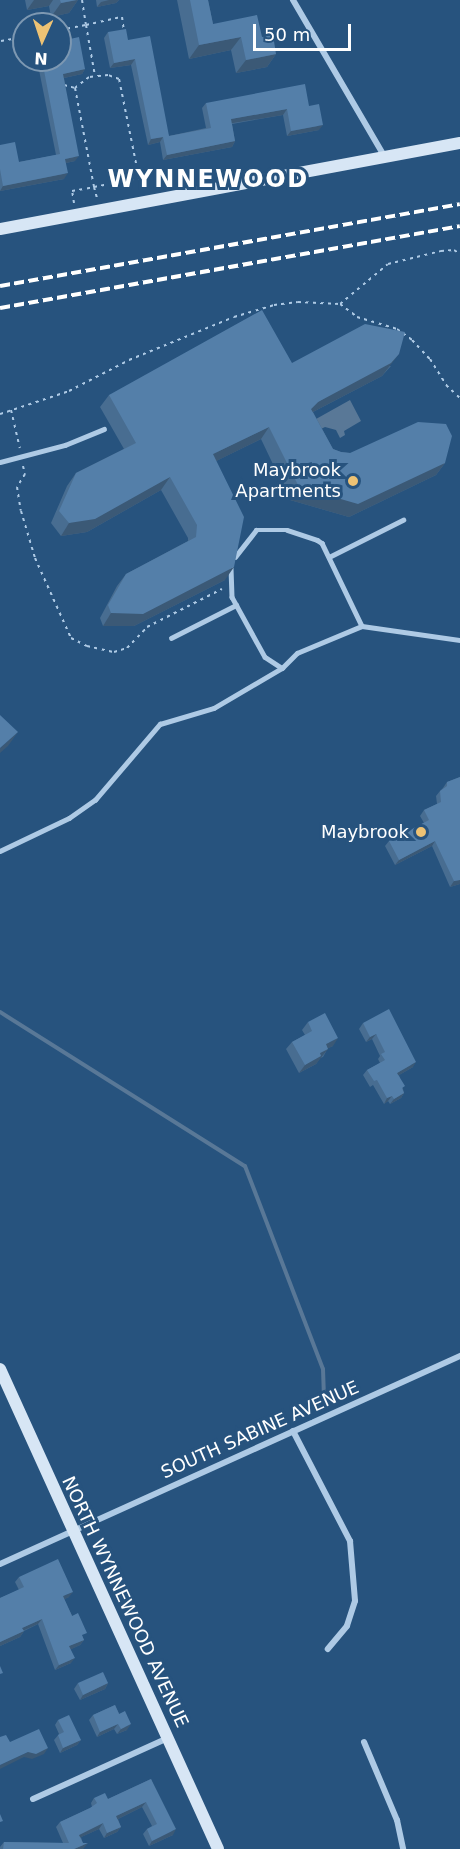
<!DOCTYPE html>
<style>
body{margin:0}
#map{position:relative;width:460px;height:1849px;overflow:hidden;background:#27537e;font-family:"DejaVu Sans",sans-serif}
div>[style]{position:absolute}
.water>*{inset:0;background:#597897}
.stream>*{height:4px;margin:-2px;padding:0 2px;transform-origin:2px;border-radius:2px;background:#597897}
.path>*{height:2px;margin-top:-1px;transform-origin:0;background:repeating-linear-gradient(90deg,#aecae5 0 3px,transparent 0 7.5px)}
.lane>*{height:4.5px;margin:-2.25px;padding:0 2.25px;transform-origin:2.25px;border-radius:2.25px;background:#aecae5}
.street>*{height:6px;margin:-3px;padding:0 3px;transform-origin:3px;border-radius:3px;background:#aecae5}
.secondary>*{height:12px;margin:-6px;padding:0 6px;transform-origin:6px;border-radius:6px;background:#d7e6f5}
.rail>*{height:4px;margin-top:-2px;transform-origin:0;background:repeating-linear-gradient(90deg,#fff 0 10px,transparent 0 14.5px)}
.wall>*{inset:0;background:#486d91}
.shaded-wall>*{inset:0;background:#3b5976}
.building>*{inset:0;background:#547fa9}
.dots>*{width:16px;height:16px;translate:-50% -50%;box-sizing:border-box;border:3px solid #27537e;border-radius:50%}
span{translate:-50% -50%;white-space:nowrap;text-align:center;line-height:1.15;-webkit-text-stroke:6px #27537e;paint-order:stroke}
.poi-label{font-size:18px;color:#fff}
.right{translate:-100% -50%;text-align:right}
.street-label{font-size:18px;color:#fff}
.district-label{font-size:24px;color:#fff;font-weight:700;letter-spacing:1.5px}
.north{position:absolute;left:12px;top:12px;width:60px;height:60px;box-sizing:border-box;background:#27537e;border:2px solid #7d98b2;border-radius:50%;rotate:183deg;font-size:16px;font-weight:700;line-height:24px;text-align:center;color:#fff}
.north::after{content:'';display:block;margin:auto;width:21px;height:27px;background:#edc274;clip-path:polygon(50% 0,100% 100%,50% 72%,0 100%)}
.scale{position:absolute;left:253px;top:24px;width:98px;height:27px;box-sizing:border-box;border:3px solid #fff;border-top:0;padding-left:8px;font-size:18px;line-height:21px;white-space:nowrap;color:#fff;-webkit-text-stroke:4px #27537e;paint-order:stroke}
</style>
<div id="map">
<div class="water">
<div style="clip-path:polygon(350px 400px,361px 421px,344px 431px,345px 435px,340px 438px,336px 430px,325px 427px,317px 431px,316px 419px)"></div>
</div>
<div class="stream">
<div style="left:0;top:1012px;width:289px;rotate:32.2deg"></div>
<div style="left:245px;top:1166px;width:217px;rotate:69deg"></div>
<div style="left:323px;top:1369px;width:38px;rotate:88deg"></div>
</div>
<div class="path">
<div style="left:82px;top:0;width:25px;rotate:81deg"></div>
<div style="left:86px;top:25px;width:37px;rotate:-13deg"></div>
<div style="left:122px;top:17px;width:14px;rotate:82deg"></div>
<div style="left:60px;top:30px;width:26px;rotate:-11deg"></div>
<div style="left:86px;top:25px;width:52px;rotate:80deg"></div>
<div style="left:1px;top:41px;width:23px;rotate:-10deg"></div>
<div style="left:64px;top:85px;width:11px;rotate:15deg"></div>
<div style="left:74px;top:203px;width:12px;rotate:-99deg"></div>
<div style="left:72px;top:191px;width:22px;rotate:-10deg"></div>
<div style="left:94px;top:187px;width:46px;rotate:-11.3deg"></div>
<div style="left:139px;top:178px;width:101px;rotate:-101.4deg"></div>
<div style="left:119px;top:79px;width:12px;rotate:-160deg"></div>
<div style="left:108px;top:75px;width:19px;rotate:174deg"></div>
<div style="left:89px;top:77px;width:18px;rotate:142deg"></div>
<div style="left:75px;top:88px;width:101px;rotate:79.1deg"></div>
<div style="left:94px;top:187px;width:11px;rotate:75deg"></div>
<div style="left:340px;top:304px;width:21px;rotate:37deg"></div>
<div style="left:357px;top:317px;width:42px;rotate:16.7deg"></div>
<div style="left:397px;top:329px;width:19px;rotate:36deg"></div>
<div style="left:412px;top:340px;width:26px;rotate:47deg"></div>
<div style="left:430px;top:359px;width:31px;rotate:58deg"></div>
<div style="left:446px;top:385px;width:19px;rotate:43deg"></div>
<div style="left:11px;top:410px;width:39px;rotate:77deg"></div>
<div style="left:0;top:414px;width:73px;rotate:-18.4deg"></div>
<div style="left:69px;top:391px;width:68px;rotate:-27.3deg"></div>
<div style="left:129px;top:360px;width:113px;rotate:-22.3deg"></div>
<div style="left:234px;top:317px;width:42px;rotate:-16.7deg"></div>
<div style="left:274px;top:305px;width:24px;rotate:-7deg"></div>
<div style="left:298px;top:302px;width:42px;rotate:2.7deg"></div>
<div style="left:340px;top:304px;width:62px;rotate:-39.8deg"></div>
<div style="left:388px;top:264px;width:55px;rotate:-13.8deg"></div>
<div style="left:441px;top:251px;width:13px;rotate:-4deg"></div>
<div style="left:454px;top:250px;width:7px;rotate:34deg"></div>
<div style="left:23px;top:466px;width:8px;rotate:76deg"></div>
<div style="left:25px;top:474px;width:15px;rotate:122deg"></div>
<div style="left:17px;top:487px;width:24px;rotate:81deg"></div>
<div style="left:21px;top:511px;width:49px;rotate:73.4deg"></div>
<div style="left:35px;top:558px;width:88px;rotate:65.8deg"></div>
<div style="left:71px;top:638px;width:18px;rotate:27deg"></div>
<div style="left:87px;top:646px;width:28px;rotate:13deg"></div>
<div style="left:114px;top:652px;width:14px;rotate:-17deg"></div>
<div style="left:127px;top:648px;width:29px;rotate:-46deg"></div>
<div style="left:147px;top:627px;width:84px;rotate:-26.9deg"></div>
</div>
<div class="lane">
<div style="left:0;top:462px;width:67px;rotate:-14.7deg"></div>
<div style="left:65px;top:445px;width:42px;rotate:-22.3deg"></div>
<div style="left:235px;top:557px;width:34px;rotate:-52deg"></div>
<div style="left:256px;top:530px;width:31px"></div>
<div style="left:287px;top:530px;width:32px;rotate:18deg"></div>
<div style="left:317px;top:540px;width:6px;rotate:31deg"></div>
<div style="left:322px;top:543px;width:92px;rotate:64.3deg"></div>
<div style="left:329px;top:557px;width:83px;rotate:-26.6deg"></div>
<div style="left:231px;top:568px;width:29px;rotate:88deg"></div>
<div style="left:232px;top:597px;width:68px;rotate:61.2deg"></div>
<div style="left:265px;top:657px;width:20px;rotate:33deg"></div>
<div style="left:282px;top:668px;width:21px;rotate:-45deg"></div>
<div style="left:297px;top:653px;width:70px;rotate:-22.6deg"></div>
<div style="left:362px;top:626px;width:99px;rotate:8.1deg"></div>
<div style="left:171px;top:638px;width:73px;rotate:-26.9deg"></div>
<div style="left:0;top:851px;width:76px;rotate:-25.6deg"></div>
<div style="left:69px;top:818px;width:32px;rotate:-35deg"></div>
<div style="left:95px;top:800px;width:100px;rotate:-49.5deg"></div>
<div style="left:160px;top:724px;width:56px;rotate:-16.5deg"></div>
<div style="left:214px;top:708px;width:79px;rotate:-30.5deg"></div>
</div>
<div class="street">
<div style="left:293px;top:0;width:181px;rotate:59.7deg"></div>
<div style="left:293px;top:1431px;width:124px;rotate:62.6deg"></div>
<div style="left:350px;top:1541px;width:60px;rotate:85.2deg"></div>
<div style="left:355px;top:1601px;width:26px;rotate:108deg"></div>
<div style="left:347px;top:1626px;width:30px;rotate:130deg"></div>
<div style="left:0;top:1564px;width:505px;rotate:-24.33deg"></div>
<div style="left:364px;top:1742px;width:85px;rotate:67.1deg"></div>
<div style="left:397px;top:1820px;width:30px;rotate:78deg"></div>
<div style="left:33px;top:1799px;width:148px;rotate:-24.3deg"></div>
</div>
<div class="secondary">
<div style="left:0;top:229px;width:468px;rotate:-10.6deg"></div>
<div style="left:0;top:1369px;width:527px;rotate:65.57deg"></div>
</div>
<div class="rail">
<div style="left:0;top:286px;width:467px;rotate:-10.1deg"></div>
<div style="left:0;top:308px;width:467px;rotate:-10.1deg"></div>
</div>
<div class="wall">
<div style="clip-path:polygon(25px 0,78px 0,69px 13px,51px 17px,49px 6px,27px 10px)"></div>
<div style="clip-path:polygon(96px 0,119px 0,116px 3px,97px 7px)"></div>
<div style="clip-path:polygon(177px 0,208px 0,213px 24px,262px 37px,276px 54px,267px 67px,236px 73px,231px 50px,189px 59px)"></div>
<div style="clip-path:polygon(108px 32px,128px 40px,169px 136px,206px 128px,202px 108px,206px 103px,309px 106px,319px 130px,287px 136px,283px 115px,232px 124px,235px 141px,232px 147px,163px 160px,160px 142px,148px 145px,131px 65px,110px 68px,104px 38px)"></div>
<div style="clip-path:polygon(61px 41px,85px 69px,82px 74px,64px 78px,75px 161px,66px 163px,64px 179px,0 191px,0 145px,19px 162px,56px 155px,37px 60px,60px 60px)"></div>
<div style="clip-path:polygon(292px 363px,391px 366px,382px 376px,313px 412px,333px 449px,341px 452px,445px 463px,436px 475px,349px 517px,290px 500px,261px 439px,216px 461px,225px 580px,134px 626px,103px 626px,100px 618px,117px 586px,126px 574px,188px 541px,188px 538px,161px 490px,87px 532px,61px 536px,51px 523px,67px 486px,76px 473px,124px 449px,100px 407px,109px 395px)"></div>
<div style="clip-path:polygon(460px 777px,460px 884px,450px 887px,432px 846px,395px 865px,385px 846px,389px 841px,424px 823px,420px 816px,424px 810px,437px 804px,436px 796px,440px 791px,443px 788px,447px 782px)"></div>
<div style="clip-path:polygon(308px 1022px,333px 1046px,328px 1048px,323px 1057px,320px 1058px,316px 1064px,299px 1073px,286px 1049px,292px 1042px,305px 1035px,302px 1030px)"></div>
<div style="clip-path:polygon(363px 1023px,413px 1067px,399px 1075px,403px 1089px,404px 1093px,401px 1098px,390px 1104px,388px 1101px,384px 1104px,373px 1085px,370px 1087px,363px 1075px,367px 1070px,380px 1063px,378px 1059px,380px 1056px,372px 1039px,366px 1042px,359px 1029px)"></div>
<div style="clip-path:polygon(19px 1577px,69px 1597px,64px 1599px,84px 1640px,80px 1645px,71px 1649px,71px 1663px,55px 1670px,38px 1624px,24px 1631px,20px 1637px,0 1646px,0 1598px,19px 1590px,15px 1582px)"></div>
<div style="clip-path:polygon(78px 1683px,108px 1683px,105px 1689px,80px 1700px,74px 1689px)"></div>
<div style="clip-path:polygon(115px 1705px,127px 1730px,117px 1734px,114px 1729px,97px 1737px,89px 1720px,93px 1715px)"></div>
<div style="clip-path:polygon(58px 1720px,81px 1740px,77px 1745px,60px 1753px,54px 1740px,59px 1734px,55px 1725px)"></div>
<div style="clip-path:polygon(151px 1779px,173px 1835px,149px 1846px,143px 1834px,147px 1829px,152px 1826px,142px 1807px,118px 1819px,121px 1827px,117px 1832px,104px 1838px,99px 1829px,81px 1837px,84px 1848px,82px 1849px,0 1849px,0 1847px,4px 1842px,63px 1843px,56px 1827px,60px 1822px,90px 1808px,92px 1807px,91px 1803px,94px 1798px,108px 1799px)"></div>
</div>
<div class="shaded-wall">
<div style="clip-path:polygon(34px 0,53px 0,49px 6px,27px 10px)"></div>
<div style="clip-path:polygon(78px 0,69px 13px,51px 17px,61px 3px)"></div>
<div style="clip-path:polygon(109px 0,119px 0,116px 3px,97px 7px,101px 2px)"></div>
<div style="clip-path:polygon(241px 37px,231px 50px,189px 59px,199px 45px)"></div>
<div style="clip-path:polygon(276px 54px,267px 67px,236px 73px,246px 60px)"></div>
<div style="clip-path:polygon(135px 59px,131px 65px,110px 68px,114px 63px)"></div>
<div style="clip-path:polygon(85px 69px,82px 74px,59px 79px,63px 74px)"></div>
<div style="clip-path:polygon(287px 109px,283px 115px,227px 124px,231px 119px)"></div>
<div style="clip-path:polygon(323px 125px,319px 130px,287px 136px,291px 131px)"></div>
<div style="clip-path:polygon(163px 137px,160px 142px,148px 145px,151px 139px)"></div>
<div style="clip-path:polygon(235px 141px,232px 147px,163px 160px,167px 155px)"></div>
<div style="clip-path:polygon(79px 156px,75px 161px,61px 164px,65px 159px)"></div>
<div style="clip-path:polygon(68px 173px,64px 179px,0 191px,3px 186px)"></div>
<div style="clip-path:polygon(399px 354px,382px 376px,309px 414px,311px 409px,318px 402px)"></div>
<div style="clip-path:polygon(269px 427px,261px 439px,204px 467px,213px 454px)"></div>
<div style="clip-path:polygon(445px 463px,436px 475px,349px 517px,290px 500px,299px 487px)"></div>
<div style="clip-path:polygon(170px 477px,161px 490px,87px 532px,61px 536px,69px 523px)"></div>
<div style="clip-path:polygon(234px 567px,225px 580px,134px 626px,103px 626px,111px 613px)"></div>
<div style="clip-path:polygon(18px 732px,8px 746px,0 753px,0 748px)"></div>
<div style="clip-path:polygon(435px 841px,432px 846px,395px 865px,399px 860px)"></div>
<div style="clip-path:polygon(460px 880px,460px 884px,450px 887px,454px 881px)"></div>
<div style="clip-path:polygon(376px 1034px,372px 1039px,366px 1042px,370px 1037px)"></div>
<div style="clip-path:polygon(338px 1038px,333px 1046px,321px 1052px,326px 1044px)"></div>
<div style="clip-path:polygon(328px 1049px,316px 1064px,299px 1073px,305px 1065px,320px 1053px)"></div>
<div style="clip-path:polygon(416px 1062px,413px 1067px,394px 1078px,397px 1073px)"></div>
<div style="clip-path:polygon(404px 1093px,401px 1098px,390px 1104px,394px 1099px)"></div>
<div style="clip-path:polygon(392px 1096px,388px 1101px,384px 1104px,387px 1098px)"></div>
<div style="clip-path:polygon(73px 1592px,69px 1597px,59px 1602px,63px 1596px)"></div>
<div style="clip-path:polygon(42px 1619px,38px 1624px,18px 1633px,22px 1628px)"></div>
<div style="clip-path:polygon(24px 1631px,20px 1637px,0 1646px,0 1642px)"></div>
<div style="clip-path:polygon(84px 1640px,80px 1645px,66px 1652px,69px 1646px)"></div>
<div style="clip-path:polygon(75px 1658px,71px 1663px,55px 1670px,59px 1665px)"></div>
<div style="clip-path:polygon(108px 1683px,105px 1689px,80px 1700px,83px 1695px)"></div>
<div style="clip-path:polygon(118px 1724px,114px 1729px,97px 1737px,100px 1732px)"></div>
<div style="clip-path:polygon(131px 1724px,127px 1730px,117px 1734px,121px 1729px)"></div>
<div style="clip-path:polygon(81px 1740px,77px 1745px,60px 1753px,63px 1748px)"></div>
<div style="clip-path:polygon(48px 1748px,44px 1754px,32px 1759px,24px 1757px,0 1769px,0 1765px,28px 1752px)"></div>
<div style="clip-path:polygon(146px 1802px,142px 1807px,112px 1822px,116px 1816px)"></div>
<div style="clip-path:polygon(103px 1823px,99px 1829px,75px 1840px,79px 1835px)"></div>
<div style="clip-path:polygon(121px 1827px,117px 1832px,104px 1838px,107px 1833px)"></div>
<div style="clip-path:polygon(176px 1829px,173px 1835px,149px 1846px,152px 1841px)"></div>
<div style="clip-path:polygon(88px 1843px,84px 1848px,82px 1849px,74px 1849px)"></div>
</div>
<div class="building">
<div style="clip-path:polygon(60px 0,76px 0,61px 3px)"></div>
<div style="clip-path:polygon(190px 0,208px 0,213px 24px,257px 15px,262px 37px,273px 35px,276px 54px,246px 60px,241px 37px,199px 45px)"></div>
<div style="clip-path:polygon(126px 29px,128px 40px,150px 36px,169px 136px,211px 128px,206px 103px,305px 84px,309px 106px,319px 104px,323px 125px,291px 131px,287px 109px,231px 119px,235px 141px,167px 155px,163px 137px,151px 139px,135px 59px,114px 63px,108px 32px)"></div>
<div style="clip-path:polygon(79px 37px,85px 69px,63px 74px,79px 156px,65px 159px,68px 173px,3px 186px,0 169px,0 145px,15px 142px,19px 162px,60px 154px,42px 60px,60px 60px,60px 51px,63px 51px,61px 41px)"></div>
<div style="clip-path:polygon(262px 310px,292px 363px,365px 324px,405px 332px,399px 354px,391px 363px,318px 402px,311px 409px,333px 449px,341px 452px,350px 453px,418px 422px,446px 424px,452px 436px,445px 463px,358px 504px,299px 487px,269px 427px,213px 454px,244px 517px,234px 567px,143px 614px,111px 613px,108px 605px,126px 574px,196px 537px,197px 525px,170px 477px,95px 519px,69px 523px,59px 511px,76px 473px,136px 443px,109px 395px)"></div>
<div style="clip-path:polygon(0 715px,18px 732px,0 748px)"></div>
<div style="clip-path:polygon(460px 777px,460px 880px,454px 881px,435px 841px,399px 860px,389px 841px,429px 820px,424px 810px,441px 802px,440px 791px,447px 786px,447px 782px)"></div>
<div style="clip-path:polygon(389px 1009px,416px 1062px,397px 1073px,405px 1086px,402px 1088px,404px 1093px,394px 1099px,392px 1096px,387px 1098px,377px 1080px,374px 1081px,367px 1070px,385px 1060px,381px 1054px,385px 1052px,376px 1034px,370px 1037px,363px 1023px)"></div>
<div style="clip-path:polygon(325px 1013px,338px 1038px,326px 1044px,328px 1049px,320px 1053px,321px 1056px,305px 1065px,292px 1042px,312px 1031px,308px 1022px)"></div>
<div style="clip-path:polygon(58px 1559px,73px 1592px,63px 1596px,72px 1616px,78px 1613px,87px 1633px,82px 1635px,84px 1640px,69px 1646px,75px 1658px,59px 1665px,42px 1619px,22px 1628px,24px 1631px,0 1642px,0 1598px,24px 1587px,19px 1577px)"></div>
<div style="clip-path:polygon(0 1666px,3px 1673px,0 1674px)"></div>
<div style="clip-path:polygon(103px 1672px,108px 1683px,83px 1695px,78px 1683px)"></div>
<div style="clip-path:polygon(115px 1705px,119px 1714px,125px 1711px,131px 1724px,121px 1729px,118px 1724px,100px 1732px,93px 1715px)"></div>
<div style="clip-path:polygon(69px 1715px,81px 1740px,63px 1748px,58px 1735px,64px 1732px,58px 1720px)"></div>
<div style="clip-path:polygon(39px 1729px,48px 1748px,36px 1754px,28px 1752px,0 1765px,0 1737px,6px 1735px,10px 1742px)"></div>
<div style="clip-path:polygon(151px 1779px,176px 1829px,152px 1841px,147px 1829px,157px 1824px,146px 1802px,116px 1816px,121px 1827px,107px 1833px,103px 1823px,79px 1835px,83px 1843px,88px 1843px,74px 1849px,3px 1849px,4px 1842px,69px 1843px,60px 1822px,90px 1808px,97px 1803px,94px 1798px,105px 1793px,108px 1799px)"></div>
<div style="clip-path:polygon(0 1814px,3px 1821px,0 1822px)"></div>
</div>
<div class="dots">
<div style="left:353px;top:481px;background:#edc274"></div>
<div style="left:421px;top:832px;background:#edc274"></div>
</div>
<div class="poi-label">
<span class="right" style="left:341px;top:481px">Maybrook<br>Apartments</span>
<span class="right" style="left:409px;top:832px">Maybrook</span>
</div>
<div class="street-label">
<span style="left:260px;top:1430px;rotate:-24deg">SOUTH SABINE AVENUE</span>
<span style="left:125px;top:1602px;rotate:65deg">NORTH WYNNEWOOD AVENUE</span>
</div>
<div class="district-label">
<span style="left:208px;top:180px">WYNNEWOOD</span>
</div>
<div class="north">N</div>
<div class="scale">50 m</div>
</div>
